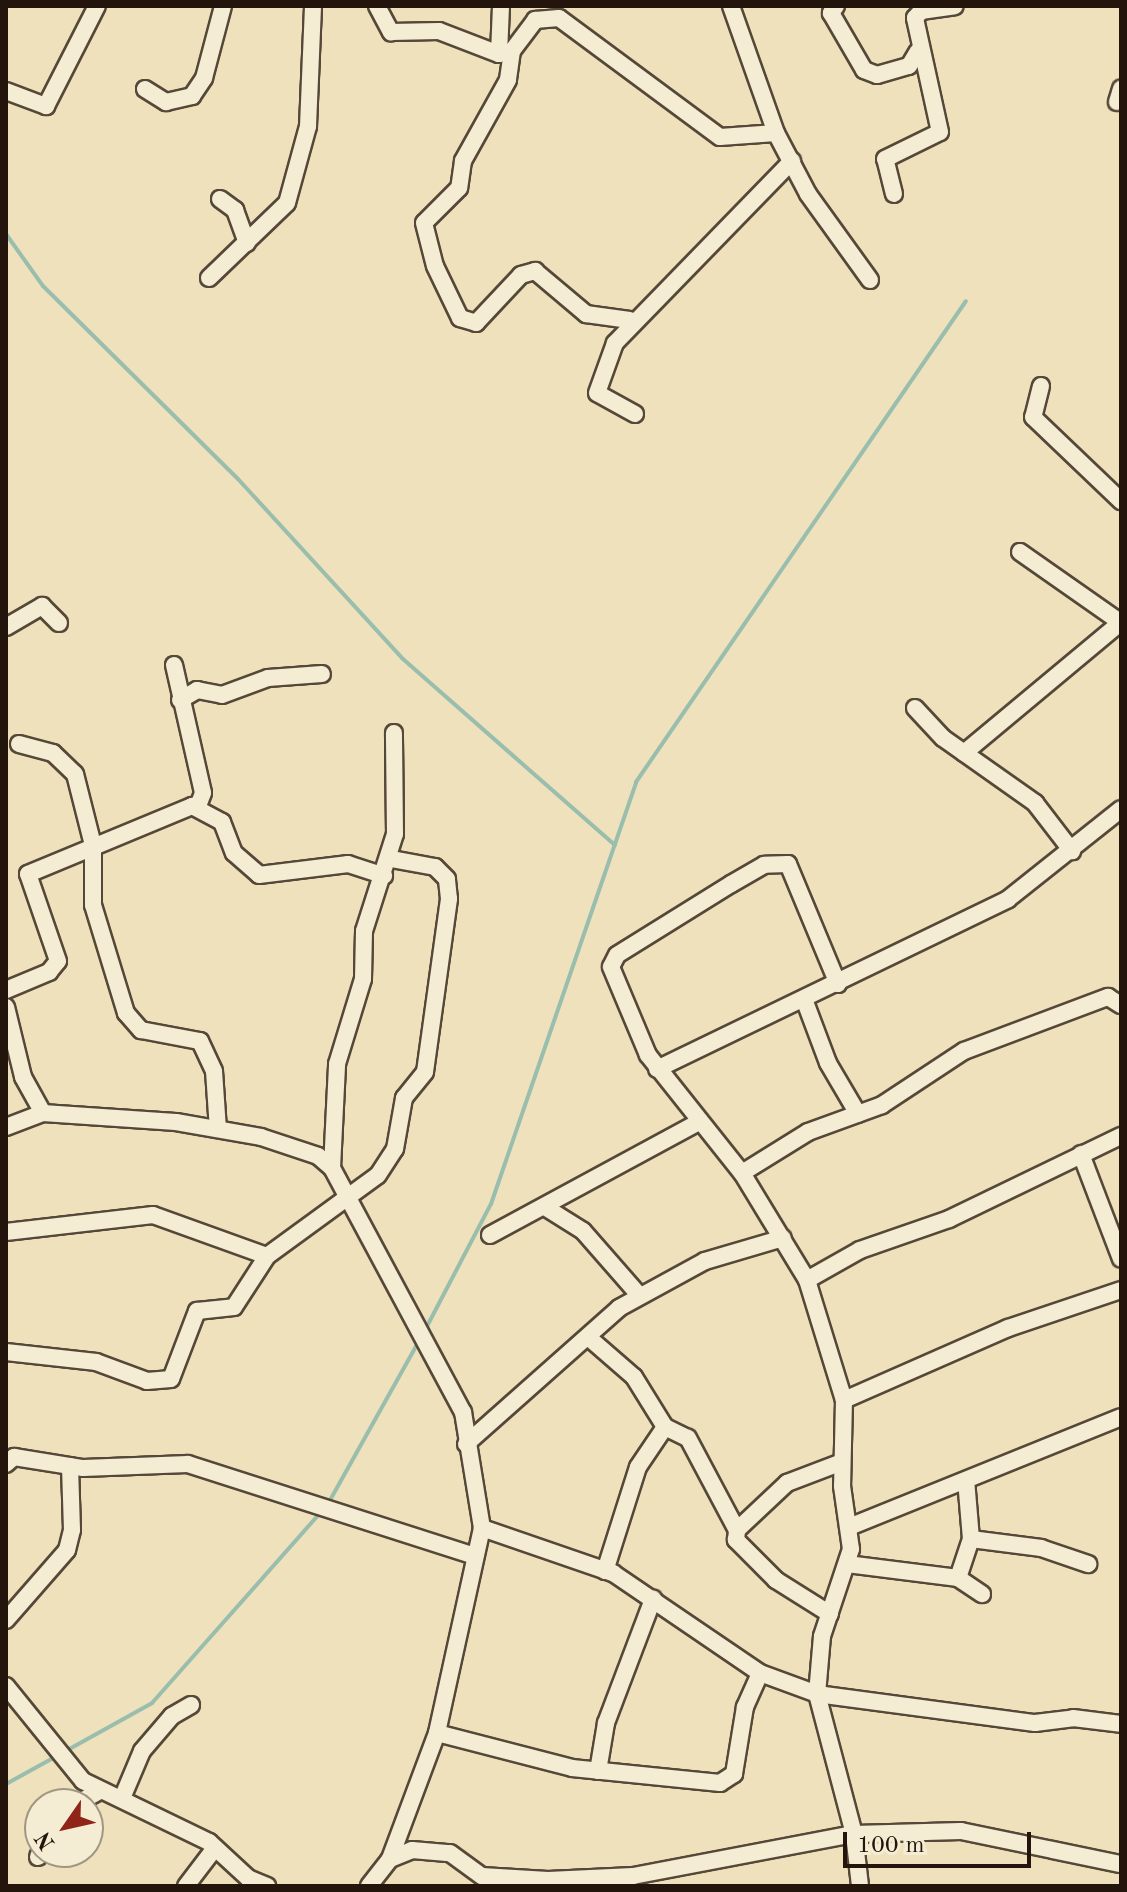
<!DOCTYPE html>
<style>
body{margin:0}
#map{position:relative;width:1127px;height:1892px;overflow:hidden;background:#eee1bb;font-family:"Old Standard TT",serif}
div>[style]{position:absolute}
.stream>*{height:4px;margin:-2px;padding:0 2px;transform-origin:2px;border-radius:2px;background:#9abead}
.roads{filter:drop-shadow(2px 0 #564838) drop-shadow(-2px 0 #564838) drop-shadow(0 2px #564838) drop-shadow(0 -2px #564838)}
.minor>*{height:16px;margin:-8px;padding:0 8px;transform-origin:8px;border-radius:8px;background:#f4ecd3}
span{translate:-50% -50%;white-space:nowrap;text-align:center;line-height:1.15;-webkit-text-stroke:6px #f4ecd3;paint-order:stroke}
.frame{position:absolute;inset:0;border:8px solid #24150c;pointer-events:none}
.north{position:absolute;left:24px;top:1788px;width:80px;height:80px;box-sizing:border-box;background:#f4ecd3;border:2px solid #a19683;border-radius:50%;rotate:236deg;font-size:22px;font-weight:700;line-height:32px;text-align:center;color:#24150c}
.north::after{content:'';display:block;margin:auto;width:28px;height:36px;background:#8f2418;clip-path:polygon(50% 0,100% 100%,50% 72%,0 100%)}
.scale{position:absolute;left:843px;top:1832px;width:188px;height:36px;box-sizing:border-box;border:4px solid #24150c;border-top:0;padding-left:10px;font-size:24px;line-height:28px;white-space:nowrap;color:#24150c;-webkit-text-stroke:6px #f4ecd3;paint-order:stroke}
</style>
<div id="map">
<div class="stream">
<div style="left:6px;top:234px;width:64px;rotate:54.6deg"></div>
<div style="left:43px;top:286px;width:274px;rotate:44.7deg"></div>
<div style="left:238px;top:479px;width:244px;rotate:47.5deg"></div>
<div style="left:403px;top:659px;width:282px;rotate:41.3deg"></div>
<div style="left:424px;top:1332px;width:144px;rotate:-62.4deg"></div>
<div style="left:491px;top:1204px;width:446px;rotate:-71deg"></div>
<div style="left:636px;top:782px;width:583px;rotate:-55.55deg"></div>
<div style="left:329px;top:1502px;width:187px;rotate:-60.8deg"></div>
<div style="left:64px;top:1752px;width:101px;rotate:-29.1deg"></div>
<div style="left:152px;top:1703px;width:255px;rotate:-48.5deg"></div>
<div style="left:6px;top:1784px;width:58px;rotate:-28.8deg"></div>
</div>
<div class="roads">
<div class="minor">
<div style="left:377px;top:6px;width:30px;rotate:62deg"></div>
<div style="left:391px;top:32px;width:48px;rotate:-1.2deg"></div>
<div style="left:439px;top:31px;width:64px;rotate:21deg"></div>
<div style="left:499px;top:54px;width:13px;rotate:-13deg"></div>
<div style="left:512px;top:51px;width:39px;rotate:-53deg"></div>
<div style="left:535px;top:20px;width:24px;rotate:-5deg"></div>
<div style="left:559px;top:18px;width:200px;rotate:36.5deg"></div>
<div style="left:720px;top:137px;width:56px;rotate:-4.1deg"></div>
<div style="left:731px;top:6px;width:135px;rotate:70.5deg"></div>
<div style="left:776px;top:133px;width:69px;rotate:62.3deg"></div>
<div style="left:808px;top:194px;width:106px;rotate:54.2deg"></div>
<div style="left:836px;top:6px;width:9px;rotate:126deg"></div>
<div style="left:831px;top:13px;width:66px;rotate:59.9deg"></div>
<div style="left:864px;top:70px;width:14px;rotate:21deg"></div>
<div style="left:877px;top:75px;width:33px;rotate:-16deg"></div>
<div style="left:909px;top:66px;width:17px;rotate:-59deg"></div>
<div style="left:512px;top:51px;width:29px;rotate:98deg"></div>
<div style="left:508px;top:80px;width:93px;rotate:119.1deg"></div>
<div style="left:463px;top:161px;width:27px;rotate:98deg"></div>
<div style="left:459px;top:188px;width:49px;rotate:135deg"></div>
<div style="left:424px;top:223px;width:44px;rotate:75.7deg"></div>
<div style="left:435px;top:266px;width:58px;rotate:64.3deg"></div>
<div style="left:460px;top:318px;width:17px;rotate:17deg"></div>
<div style="left:476px;top:323px;width:66px;rotate:-46.8deg"></div>
<div style="left:521px;top:275px;width:15px;rotate:-16deg"></div>
<div style="left:535px;top:271px;width:67px;rotate:40.1deg"></div>
<div style="left:586px;top:314px;width:44px;rotate:7.8deg"></div>
<div style="left:499px;top:54px;width:48px;rotate:-87.6deg"></div>
<div style="left:145px;top:89px;width:25px;rotate:32deg"></div>
<div style="left:166px;top:102px;width:27px;rotate:-13deg"></div>
<div style="left:192px;top:96px;width:22px;rotate:-56deg"></div>
<div style="left:204px;top:78px;width:74px;rotate:-75.2deg"></div>
<div style="left:6px;top:91px;width:43px;rotate:20.6deg"></div>
<div style="left:46px;top:106px;width:112px;rotate:-63deg"></div>
<div style="left:1117px;top:102px;width:14px;rotate:-73deg"></div>
<div style="left:894px;top:194px;width:36px;rotate:-104deg"></div>
<div style="left:885px;top:159px;width:61px;rotate:-26.1deg"></div>
<div style="left:940px;top:132px;width:117px;rotate:-102.4deg"></div>
<div style="left:915px;top:18px;width:9px;rotate:-49deg"></div>
<div style="left:921px;top:11px;width:34px;rotate:-8deg"></div>
<div style="left:220px;top:199px;width:19px;rotate:36deg"></div>
<div style="left:235px;top:210px;width:35px;rotate:70deg"></div>
<div style="left:209px;top:278px;width:108px;rotate:-43.9deg"></div>
<div style="left:287px;top:203px;width:80px;rotate:-74.7deg"></div>
<div style="left:308px;top:126px;width:120px;rotate:-87.6deg"></div>
<div style="left:1041px;top:386px;width:32px;rotate:104deg"></div>
<div style="left:1033px;top:417px;width:122px;rotate:43.7deg"></div>
<div style="left:635px;top:414px;width:43px;rotate:-151.1deg"></div>
<div style="left:597px;top:393px;width:53px;rotate:-70.2deg"></div>
<div style="left:615px;top:343px;width:254px;rotate:-45.8deg"></div>
<div style="left:1020px;top:552px;width:122px;rotate:35deg"></div>
<div style="left:6px;top:627px;width:42px;rotate:-30.3deg"></div>
<div style="left:42px;top:606px;width:24px;rotate:45deg"></div>
<div style="left:174px;top:665px;width:131px;rotate:77.2deg"></div>
<div style="left:203px;top:793px;width:14px;rotate:111deg"></div>
<div style="left:180px;top:700px;width:20px;rotate:-30deg"></div>
<div style="left:197px;top:690px;width:25px;rotate:11deg"></div>
<div style="left:222px;top:695px;width:49px;rotate:-20.3deg"></div>
<div style="left:268px;top:678px;width:54px;rotate:-4.2deg"></div>
<div style="left:915px;top:708px;width:41px;rotate:47deg"></div>
<div style="left:943px;top:738px;width:113px;rotate:35.2deg"></div>
<div style="left:1035px;top:803px;width:61px;rotate:52.4deg"></div>
<div style="left:19px;top:744px;width:35px;rotate:15deg"></div>
<div style="left:53px;top:753px;width:30px;rotate:44deg"></div>
<div style="left:75px;top:774px;width:73px;rotate:75.8deg"></div>
<div style="left:93px;top:845px;width:60px;rotate:90deg"></div>
<div style="left:93px;top:905px;width:113px;rotate:73deg"></div>
<div style="left:126px;top:1013px;width:23px;rotate:49deg"></div>
<div style="left:141px;top:1030px;width:60px;rotate:10.6deg"></div>
<div style="left:200px;top:1041px;width:33px;rotate:65deg"></div>
<div style="left:214px;top:1071px;width:58px;rotate:86.1deg"></div>
<div style="left:964px;top:753px;width:204px;rotate:-39.8deg"></div>
<div style="left:838px;top:984px;width:130px;rotate:-112.6deg"></div>
<div style="left:788px;top:864px;width:24px;rotate:178deg"></div>
<div style="left:764px;top:865px;width:38px;rotate:150deg"></div>
<div style="left:731px;top:884px;width:134px;rotate:148.1deg"></div>
<div style="left:617px;top:955px;width:13px;rotate:117deg"></div>
<div style="left:611px;top:967px;width:95px;rotate:67.2deg"></div>
<div style="left:648px;top:1055px;width:151px;rotate:51.5deg"></div>
<div style="left:742px;top:1173px;width:125px;rotate:58.7deg"></div>
<div style="left:807px;top:1280px;width:126px;rotate:72.9deg"></div>
<div style="left:844px;top:1400px;width:86px;rotate:91.3deg"></div>
<div style="left:842px;top:1486px;width:64px;rotate:81.9deg"></div>
<div style="left:851px;top:1549px;width:92px;rotate:108.4deg"></div>
<div style="left:822px;top:1636px;width:58px;rotate:94.9deg"></div>
<div style="left:817px;top:1694px;width:145px;rotate:75.2deg"></div>
<div style="left:854px;top:1834px;width:52px;rotate:83.4deg"></div>
<div style="left:6px;top:990px;width:47px;rotate:-22.7deg"></div>
<div style="left:49px;top:972px;width:14px;rotate:-51deg"></div>
<div style="left:58px;top:961px;width:92px;rotate:-109deg"></div>
<div style="left:28px;top:874px;width:178px;rotate:-22.5deg"></div>
<div style="left:192px;top:806px;width:34px;rotate:28deg"></div>
<div style="left:222px;top:822px;width:33px;rotate:69deg"></div>
<div style="left:234px;top:853px;width:33px;rotate:41deg"></div>
<div style="left:259px;top:875px;width:90px;rotate:-7deg"></div>
<div style="left:348px;top:864px;width:38px;rotate:18deg"></div>
<div style="left:804px;top:999px;width:68px;rotate:69.4deg"></div>
<div style="left:828px;top:1063px;width:59px;rotate:59.5deg"></div>
<div style="left:6px;top:1007px;width:72px;rotate:76.3deg"></div>
<div style="left:23px;top:1077px;width:41px;rotate:60.9deg"></div>
<div style="left:43px;top:1113px;width:133px;rotate:3.9deg"></div>
<div style="left:176px;top:1122px;width:86px;rotate:10deg"></div>
<div style="left:261px;top:1137px;width:60px;rotate:18.4deg"></div>
<div style="left:318px;top:1156px;width:18px;rotate:41deg"></div>
<div style="left:332px;top:1168px;width:277px;rotate:61.8deg"></div>
<div style="left:463px;top:1412px;width:118px;rotate:80.7deg"></div>
<div style="left:482px;top:1528px;width:210px;rotate:102.4deg"></div>
<div style="left:437px;top:1733px;width:134px;rotate:110.5deg"></div>
<div style="left:390px;top:1859px;width:34px;rotate:128deg"></div>
<div style="left:657px;top:1069px;width:390px;rotate:-25.8deg"></div>
<div style="left:1008px;top:899px;width:144px;rotate:-38.5deg"></div>
<div style="left:6px;top:1127px;width:40px;rotate:-21deg"></div>
<div style="left:1081px;top:1154px;width:112px;rotate:69.1deg"></div>
<div style="left:332px;top:1168px;width:104px;rotate:-87.2deg"></div>
<div style="left:337px;top:1064px;width:89px;rotate:-73deg"></div>
<div style="left:363px;top:979px;width:48px;rotate:-88.8deg"></div>
<div style="left:364px;top:931px;width:102px;rotate:-72.3deg"></div>
<div style="left:395px;top:834px;width:101px;rotate:-90.6deg"></div>
<div style="left:742px;top:1173px;width:78px;rotate:-31.8deg"></div>
<div style="left:808px;top:1132px;width:79px;rotate:-20deg"></div>
<div style="left:882px;top:1105px;width:98px;rotate:-33.4deg"></div>
<div style="left:964px;top:1051px;width:154px;rotate:-20.6deg"></div>
<div style="left:1108px;top:997px;width:15px;rotate:32deg"></div>
<div style="left:548px;top:1209px;width:41px;rotate:32.2deg"></div>
<div style="left:583px;top:1231px;width:86px;rotate:48.8deg"></div>
<div style="left:6px;top:1232px;width:148px;rotate:-6.6deg"></div>
<div style="left:153px;top:1215px;width:121px;rotate:19.8deg"></div>
<div style="left:490px;top:1235px;width:238px;rotate:-28.4deg"></div>
<div style="left:807px;top:1280px;width:61px;rotate:-29.5deg"></div>
<div style="left:860px;top:1250px;width:94px;rotate:-19.2deg"></div>
<div style="left:949px;top:1219px;width:191px;rotate:-25.8deg"></div>
<div style="left:588px;top:1337px;width:61px;rotate:41deg"></div>
<div style="left:634px;top:1377px;width:59px;rotate:58.2deg"></div>
<div style="left:665px;top:1427px;width:25px;rotate:26deg"></div>
<div style="left:688px;top:1438px;width:104px;rotate:62deg"></div>
<div style="left:6px;top:1352px;width:91px;rotate:6.3deg"></div>
<div style="left:96px;top:1362px;width:54px;rotate:20.4deg"></div>
<div style="left:147px;top:1381px;width:24px;rotate:-5deg"></div>
<div style="left:171px;top:1379px;width:73px;rotate:-69.1deg"></div>
<div style="left:197px;top:1311px;width:37px;rotate:-6deg"></div>
<div style="left:234px;top:1307px;width:61px;rotate:-57.1deg"></div>
<div style="left:267px;top:1256px;width:137px;rotate:-36.1deg"></div>
<div style="left:378px;top:1175px;width:31px;rotate:-57deg"></div>
<div style="left:395px;top:1149px;width:52px;rotate:-80deg"></div>
<div style="left:404px;top:1098px;width:33px;rotate:-51deg"></div>
<div style="left:425px;top:1072px;width:175px;rotate:-82.1deg"></div>
<div style="left:449px;top:899px;width:20px;rotate:-96deg"></div>
<div style="left:447px;top:879px;width:17px;rotate:-135deg"></div>
<div style="left:435px;top:867px;width:45px;rotate:-169.7deg"></div>
<div style="left:844px;top:1400px;width:179px;rotate:-23.7deg"></div>
<div style="left:1008px;top:1328px;width:119px;rotate:-18.6deg"></div>
<div style="left:466px;top:1444px;width:205px;rotate:-41.6deg"></div>
<div style="left:619px;top:1308px;width:98px;rotate:-28.7deg"></div>
<div style="left:705px;top:1261px;width:81px;rotate:-16.4deg"></div>
<div style="left:6px;top:1464px;width:11px;rotate:-41deg"></div>
<div style="left:14px;top:1457px;width:70px;rotate:9.1deg"></div>
<div style="left:83px;top:1468px;width:105px;rotate:-2.2deg"></div>
<div style="left:188px;top:1464px;width:301px;rotate:17.8deg"></div>
<div style="left:849px;top:1527px;width:293px;rotate:-22deg"></div>
<div style="left:482px;top:1528px;width:139px;rotate:19deg"></div>
<div style="left:613px;top:1573px;width:178px;rotate:34.2deg"></div>
<div style="left:760px;top:1673px;width:61px;rotate:20.2deg"></div>
<div style="left:817px;top:1694px;width:220px;rotate:7.6deg"></div>
<div style="left:1035px;top:1723px;width:38px;rotate:-7deg"></div>
<div style="left:1073px;top:1718px;width:48px;rotate:7.1deg"></div>
<div style="left:971px;top:1539px;width:71px;rotate:7.3deg"></div>
<div style="left:1041px;top:1548px;width:50px;rotate:18.8deg"></div>
<div style="left:847px;top:1564px;width:112px;rotate:7.2deg"></div>
<div style="left:958px;top:1578px;width:29px;rotate:34deg"></div>
<div style="left:605px;top:1571px;width:109px;rotate:-72.4deg"></div>
<div style="left:638px;top:1467px;width:48px;rotate:-56deg"></div>
<div style="left:958px;top:1578px;width:41px;rotate:-71.6deg"></div>
<div style="left:971px;top:1539px;width:59px;rotate:-94.8deg"></div>
<div style="left:830px;top:1614px;width:64px;rotate:-147.8deg"></div>
<div style="left:776px;top:1580px;width:57px;rotate:-135deg"></div>
<div style="left:736px;top:1540px;width:10px;rotate:-84deg"></div>
<div style="left:737px;top:1530px;width:69px;rotate:-43.2deg"></div>
<div style="left:787px;top:1483px;width:59px;rotate:-20.9deg"></div>
<div style="left:6px;top:1620px;width:93px;rotate:-48.9deg"></div>
<div style="left:67px;top:1550px;width:21px;rotate:-76deg"></div>
<div style="left:72px;top:1530px;width:64px;rotate:-91.8deg"></div>
<div style="left:6px;top:1686px;width:122px;rotate:51deg"></div>
<div style="left:83px;top:1781px;width:140px;rotate:25.8deg"></div>
<div style="left:209px;top:1842px;width:53px;rotate:42.7deg"></div>
<div style="left:248px;top:1878px;width:21px;rotate:23deg"></div>
<div style="left:437px;top:1733px;width:139px;rotate:14.5deg"></div>
<div style="left:572px;top:1768px;width:149px;rotate:5.8deg"></div>
<div style="left:720px;top:1783px;width:17px;rotate:-33deg"></div>
<div style="left:734px;top:1774px;width:68px;rotate:-80.7deg"></div>
<div style="left:745px;top:1707px;width:37px;rotate:-66deg"></div>
<div style="left:598px;top:1771px;width:49px;rotate:-80.5deg"></div>
<div style="left:606px;top:1723px;width:133px;rotate:-69.2deg"></div>
<div style="left:123px;top:1796px;width:49px;rotate:-67.1deg"></div>
<div style="left:142px;top:1751px;width:46px;rotate:-49.4deg"></div>
<div style="left:172px;top:1716px;width:22px;rotate:-30deg"></div>
<div style="left:76px;top:1804px;width:26px;rotate:-29deg"></div>
<div style="left:38px;top:1857px;width:5px;rotate:-68deg"></div>
<div style="left:390px;top:1859px;width:24px;rotate:-22deg"></div>
<div style="left:412px;top:1850px;width:38px;rotate:5deg"></div>
<div style="left:450px;top:1853px;width:39px;rotate:36deg"></div>
<div style="left:482px;top:1876px;width:66px;rotate:3.5deg"></div>
<div style="left:548px;top:1880px;width:85px;rotate:-2.7deg"></div>
<div style="left:633px;top:1876px;width:225px;rotate:-10.8deg"></div>
<div style="left:854px;top:1834px;width:107px;rotate:-1.6deg"></div>
<div style="left:961px;top:1831px;width:163px;rotate:11.7deg"></div>
<div style="left:186px;top:1886px;width:48px;rotate:-52.7deg"></div>
</div>
</div>
<div class="frame"></div>
<div class="north">N</div>
<div class="scale">100 m</div>
</div>
